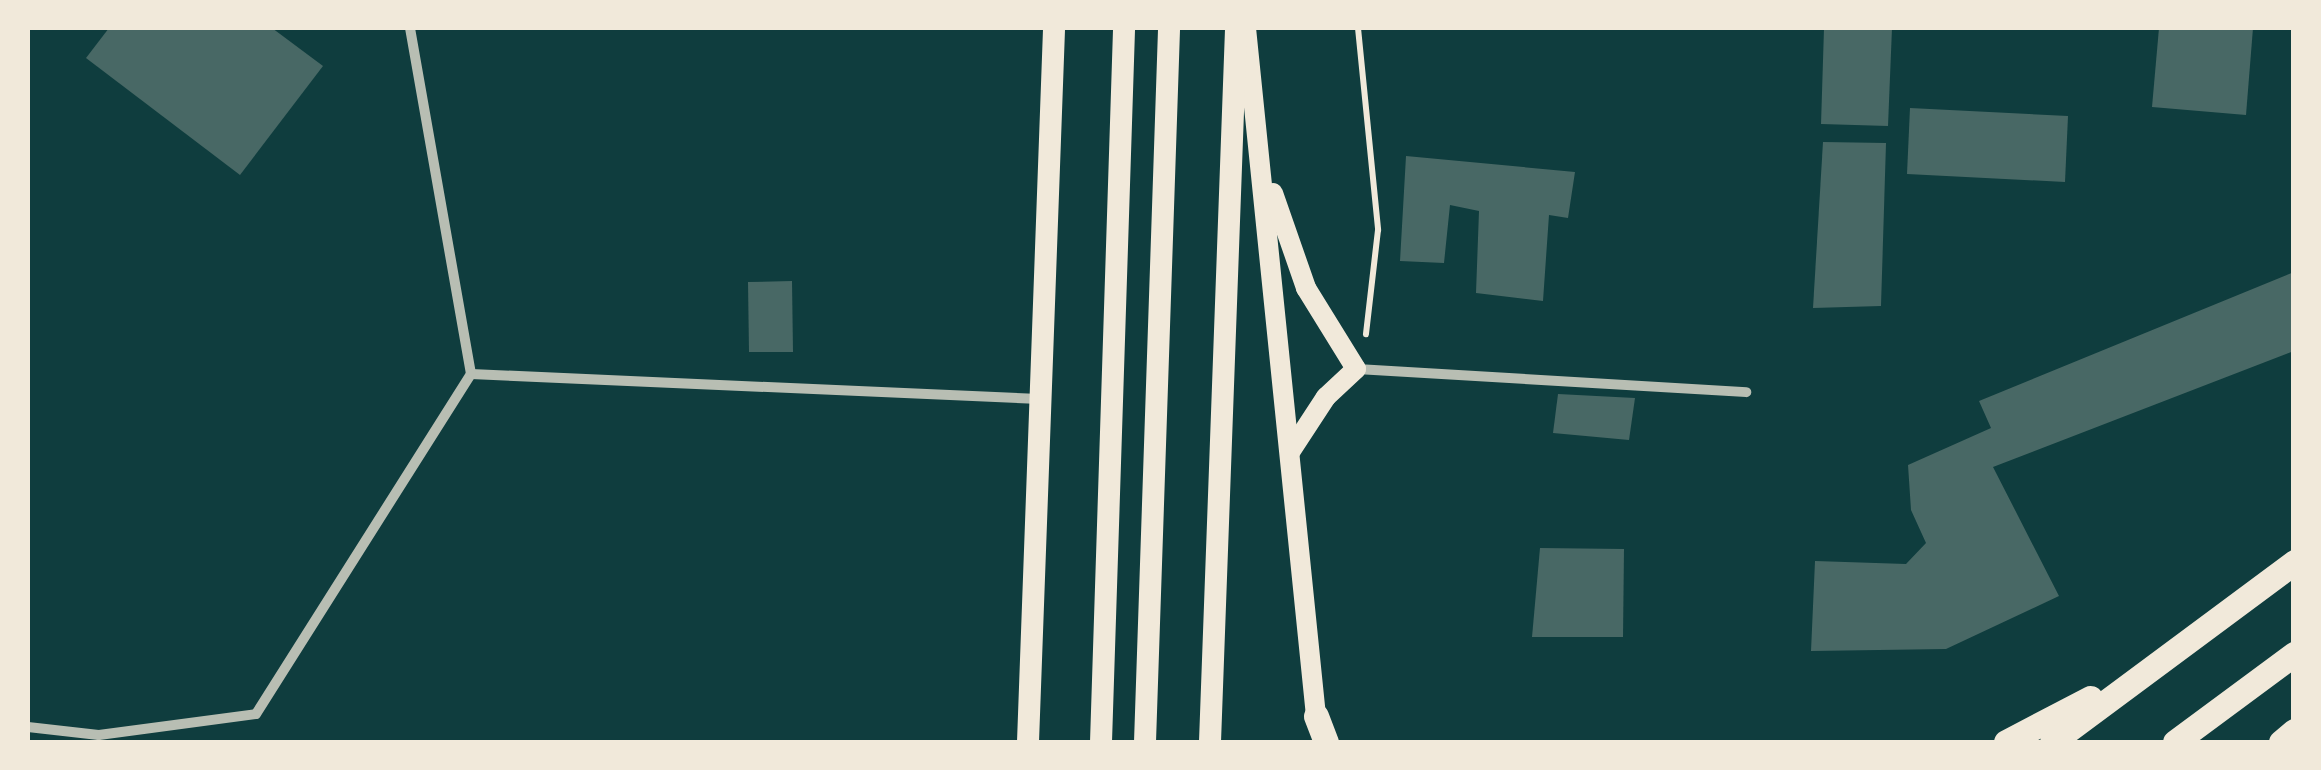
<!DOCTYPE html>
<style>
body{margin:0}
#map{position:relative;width:2321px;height:770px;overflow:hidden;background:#0f3d3e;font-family:"Sofia Sans Condensed",sans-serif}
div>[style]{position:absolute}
.building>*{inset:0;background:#486865}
.path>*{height:6px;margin:-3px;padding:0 3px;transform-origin:3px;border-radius:3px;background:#f1e9da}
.minor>*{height:10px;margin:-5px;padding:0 5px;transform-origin:5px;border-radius:5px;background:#b8beb3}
.secondary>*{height:20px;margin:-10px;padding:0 10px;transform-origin:10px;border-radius:10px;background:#f1e9da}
.primary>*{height:22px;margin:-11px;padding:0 11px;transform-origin:11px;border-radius:11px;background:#f1e9da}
.trunk>*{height:22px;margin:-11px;padding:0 11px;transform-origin:11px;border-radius:11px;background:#f1e9da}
.motorway>*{height:25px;margin:-12.5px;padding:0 12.5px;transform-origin:12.5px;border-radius:12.5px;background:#f1e9da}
span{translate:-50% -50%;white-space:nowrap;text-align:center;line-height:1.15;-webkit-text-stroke:8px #f1e9da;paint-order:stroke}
.frame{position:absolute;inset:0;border:30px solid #f1e9da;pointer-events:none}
</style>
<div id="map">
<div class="building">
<div style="clip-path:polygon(109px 28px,272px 28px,323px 66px,240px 175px,86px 58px)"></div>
<div style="clip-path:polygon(1824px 28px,1892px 28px,1888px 126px,1821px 124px)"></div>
<div style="clip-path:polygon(2159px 28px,2253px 28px,2246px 115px,2152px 107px)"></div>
<div style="clip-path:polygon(1910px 108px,2068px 116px,2065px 182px,1907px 174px)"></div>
<div style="clip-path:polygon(1823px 142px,1886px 143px,1881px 306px,1813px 308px)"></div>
<div style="clip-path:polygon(1406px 156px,1575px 172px,1568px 218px,1549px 215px,1543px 301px,1476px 293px,1479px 211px,1450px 205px,1444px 263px,1400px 261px)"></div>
<div style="clip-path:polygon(2294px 272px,2294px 351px,1993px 467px,2059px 596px,1946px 649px,1811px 651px,1815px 561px,1906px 564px,1926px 543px,1911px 510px,1908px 465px,1991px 428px,1979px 401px)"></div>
<div style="clip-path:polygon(792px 281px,793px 352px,749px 352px,748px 282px)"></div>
<div style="clip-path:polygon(1558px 394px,1635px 398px,1629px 440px,1553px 433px)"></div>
<div style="clip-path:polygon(1540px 548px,1624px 549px,1623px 637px,1532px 637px)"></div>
</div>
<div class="path">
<div style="left:1358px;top:28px;width:203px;rotate:84.3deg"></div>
<div style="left:1378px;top:230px;width:105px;rotate:96.6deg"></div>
</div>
<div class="minor">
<div style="left:410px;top:28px;width:351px;rotate:80deg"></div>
<div style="left:1357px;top:369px;width:390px;rotate:3.4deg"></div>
<div style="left:471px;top:374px;width:569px;rotate:2.52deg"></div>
<div style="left:28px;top:727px;width:71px;rotate:6.4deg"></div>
<div style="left:99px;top:735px;width:158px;rotate:-7.6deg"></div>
<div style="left:256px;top:714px;width:402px;rotate:-57.7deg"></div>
</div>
<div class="secondary">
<div style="left:1246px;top:28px;width:692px;rotate:84.19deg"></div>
<div style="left:1273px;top:193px;width:101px;rotate:70.8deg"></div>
<div style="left:1306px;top:288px;width:95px;rotate:58.3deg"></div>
<div style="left:1356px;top:369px;width:41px;rotate:137deg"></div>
<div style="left:1326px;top:397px;width:66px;rotate:123.2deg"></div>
</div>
<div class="primary">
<div style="left:1028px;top:742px;width:714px;rotate:-87.91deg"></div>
<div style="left:1210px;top:742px;width:714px;rotate:-87.91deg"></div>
</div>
<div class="trunk">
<div style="left:1101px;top:742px;width:714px;rotate:-88.15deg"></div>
<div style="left:1145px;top:742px;width:714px;rotate:-88.07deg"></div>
</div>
<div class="motorway">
<div style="left:1316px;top:716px;width:28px;rotate:69deg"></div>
<div style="left:2006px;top:742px;width:95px;rotate:-27.6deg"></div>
<div style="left:2052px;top:742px;width:302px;rotate:-36.6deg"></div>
<div style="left:2175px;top:742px;width:148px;rotate:-36.5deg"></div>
<div style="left:2281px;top:742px;width:17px;rotate:-40deg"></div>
</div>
<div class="frame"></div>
</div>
